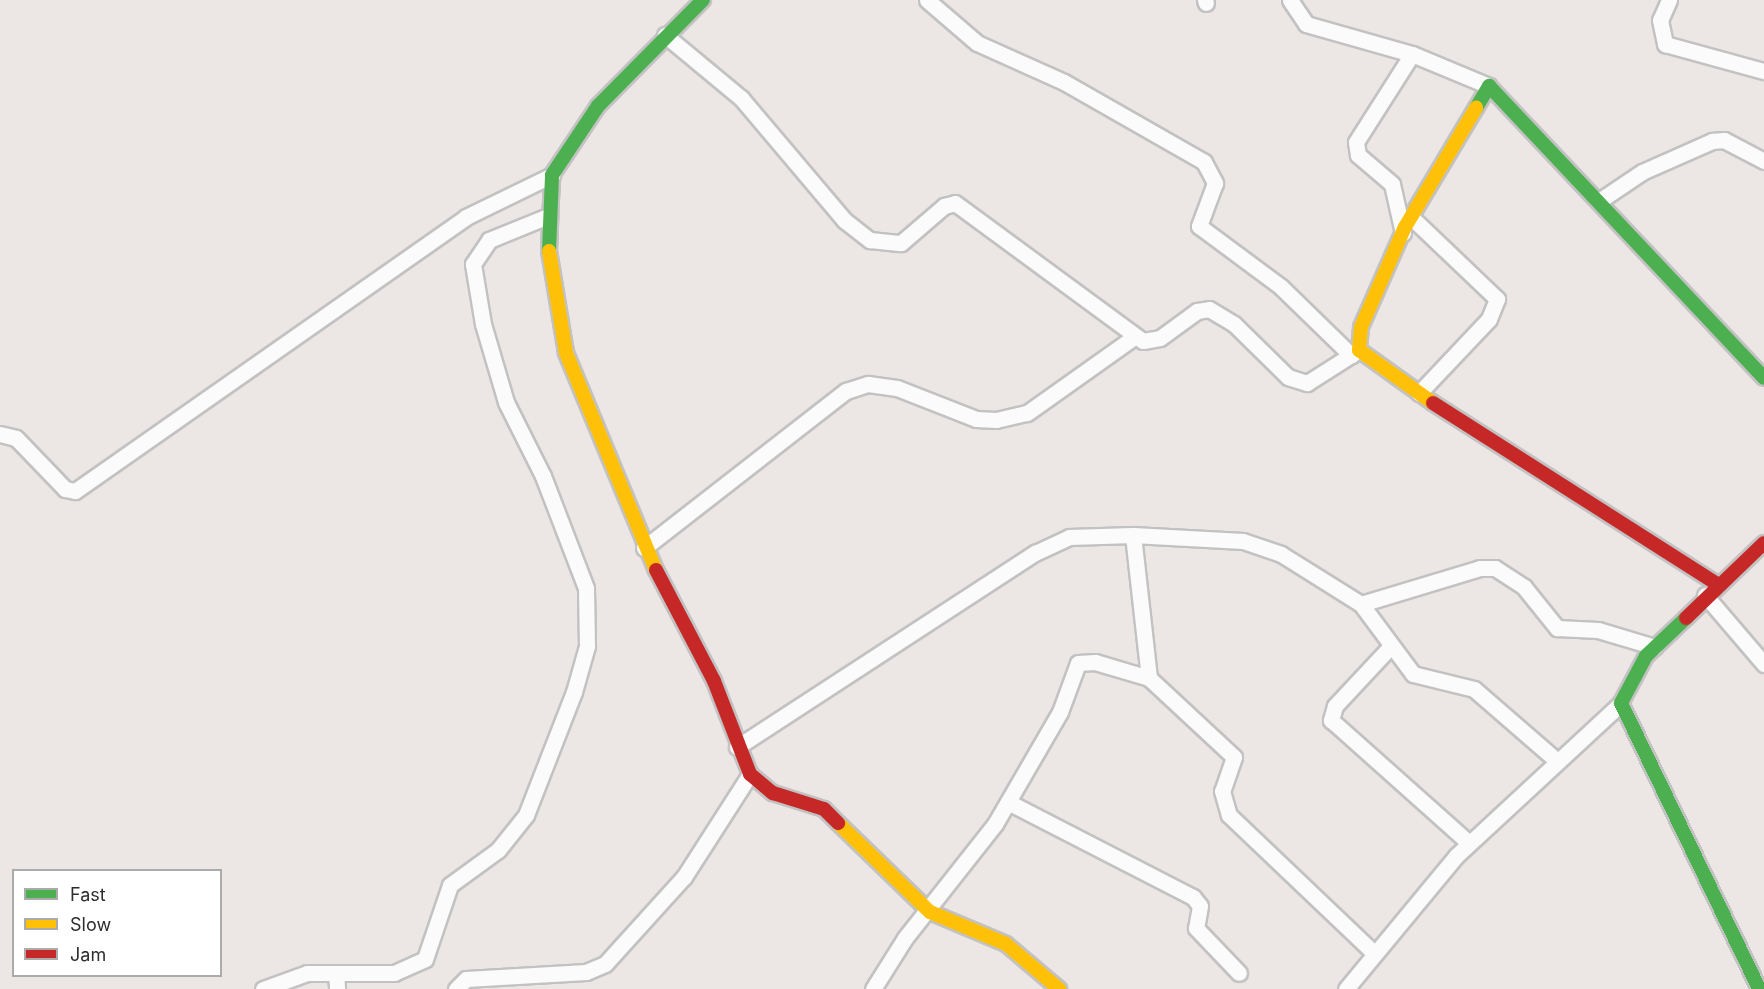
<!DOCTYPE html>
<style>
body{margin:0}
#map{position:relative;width:1764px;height:989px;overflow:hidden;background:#ece6e4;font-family:Inter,sans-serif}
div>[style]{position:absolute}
.roads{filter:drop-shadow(2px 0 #c3c2c2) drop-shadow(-2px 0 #c3c2c2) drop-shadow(0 2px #c3c2c2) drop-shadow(0 -2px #c3c2c2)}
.street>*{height:15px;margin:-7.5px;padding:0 7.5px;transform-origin:7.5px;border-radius:7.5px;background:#fcfbfb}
.fast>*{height:14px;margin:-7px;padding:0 7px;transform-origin:7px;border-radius:7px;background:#4caf50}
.slow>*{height:14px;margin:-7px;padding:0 7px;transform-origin:7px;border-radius:7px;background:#ffc107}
.jam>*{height:14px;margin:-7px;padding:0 7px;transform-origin:7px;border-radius:7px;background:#c62828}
span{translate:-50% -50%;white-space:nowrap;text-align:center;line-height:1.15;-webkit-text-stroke:4.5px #fff;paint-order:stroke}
.legend{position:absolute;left:12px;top:869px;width:210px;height:108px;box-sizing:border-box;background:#fff;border:2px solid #ababab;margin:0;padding:8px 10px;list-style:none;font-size:18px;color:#2d2d2d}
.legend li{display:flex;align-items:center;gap:12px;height:30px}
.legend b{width:30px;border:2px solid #ababab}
</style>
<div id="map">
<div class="roads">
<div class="street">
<div style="left:927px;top:0;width:66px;rotate:40.7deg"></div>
<div style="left:977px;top:43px;width:95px;rotate:24.1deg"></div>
<div style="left:1064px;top:82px;width:161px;rotate:29.7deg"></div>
<div style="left:1204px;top:162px;width:24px;rotate:62deg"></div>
<div style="left:1215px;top:183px;width:46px;rotate:110.4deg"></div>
<div style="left:1199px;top:226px;width:102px;rotate:36.6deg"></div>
<div style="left:1281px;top:287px;width:98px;rotate:44.2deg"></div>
<div style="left:1205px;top:0;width:3px;rotate:72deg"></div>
<div style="left:1290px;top:0;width:29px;rotate:56deg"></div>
<div style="left:1306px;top:24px;width:110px;rotate:15.8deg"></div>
<div style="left:1412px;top:54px;width:83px;rotate:22.6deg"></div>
<div style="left:1669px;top:0;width:22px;rotate:114deg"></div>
<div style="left:1660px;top:20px;width:25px;rotate:78deg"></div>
<div style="left:1665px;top:44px;width:103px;rotate:15.3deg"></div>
<div style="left:665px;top:35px;width:99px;rotate:39.7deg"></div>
<div style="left:741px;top:98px;width:160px;rotate:49.8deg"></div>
<div style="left:844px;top:220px;width:33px;rotate:38deg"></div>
<div style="left:870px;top:240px;width:31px;rotate:6deg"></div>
<div style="left:901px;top:243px;width:57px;rotate:-40.7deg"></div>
<div style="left:944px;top:206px;width:11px;rotate:-15deg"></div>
<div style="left:955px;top:203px;width:233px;rotate:36.3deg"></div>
<div style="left:1143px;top:341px;width:17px;rotate:-10deg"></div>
<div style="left:1160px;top:338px;width:46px;rotate:-36.1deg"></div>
<div style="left:1197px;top:311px;width:12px;rotate:-9deg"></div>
<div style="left:1209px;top:309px;width:29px;rotate:31deg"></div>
<div style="left:1234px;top:324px;width:76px;rotate:44.5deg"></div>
<div style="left:1288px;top:377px;width:20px;rotate:18deg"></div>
<div style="left:1307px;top:383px;width:62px;rotate:-32.4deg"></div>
<div style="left:1599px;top:201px;width:52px;rotate:-34deg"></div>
<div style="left:1642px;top:172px;width:77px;rotate:-23.9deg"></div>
<div style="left:1712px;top:141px;width:12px;rotate:-5deg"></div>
<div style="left:1724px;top:140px;width:45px;rotate:27.7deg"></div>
<div style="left:1411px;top:217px;width:119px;rotate:43.6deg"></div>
<div style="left:1497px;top:299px;width:22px;rotate:112deg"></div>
<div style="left:1489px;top:319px;width:102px;rotate:133.4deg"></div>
<div style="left:1403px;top:233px;width:50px;rotate:-102.7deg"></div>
<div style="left:1392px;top:184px;width:45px;rotate:-139.5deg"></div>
<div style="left:1358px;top:155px;width:13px;rotate:-99deg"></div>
<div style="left:1356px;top:142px;width:104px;rotate:-57.5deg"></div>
<div style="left:0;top:434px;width:16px;rotate:14deg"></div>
<div style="left:16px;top:438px;width:71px;rotate:46.1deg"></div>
<div style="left:65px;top:489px;width:10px;rotate:11deg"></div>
<div style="left:75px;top:491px;width:477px;rotate:-35deg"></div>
<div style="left:466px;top:217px;width:96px;rotate:-26deg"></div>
<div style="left:1133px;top:535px;width:144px;rotate:83.6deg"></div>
<div style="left:1149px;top:678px;width:116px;rotate:42.9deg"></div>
<div style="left:1234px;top:757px;width:36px;rotate:109deg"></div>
<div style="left:1222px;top:791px;width:25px;rotate:74deg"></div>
<div style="left:1229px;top:815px;width:199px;rotate:43.6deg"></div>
<div style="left:644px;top:548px;width:256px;rotate:-37.9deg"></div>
<div style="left:846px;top:391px;width:23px;rotate:-18deg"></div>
<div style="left:868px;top:384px;width:29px;rotate:8deg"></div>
<div style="left:897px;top:388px;width:85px;rotate:21.4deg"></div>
<div style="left:976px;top:419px;width:20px;rotate:3deg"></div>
<div style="left:996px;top:420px;width:32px;rotate:-13deg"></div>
<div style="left:1027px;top:413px;width:131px;rotate:-35.4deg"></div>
<div style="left:1705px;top:595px;width:91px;rotate:49.5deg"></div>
<div style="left:1361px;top:604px;width:124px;rotate:-16.8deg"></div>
<div style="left:1480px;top:568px;width:15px"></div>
<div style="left:1495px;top:568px;width:35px;rotate:33deg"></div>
<div style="left:1524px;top:587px;width:53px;rotate:51.2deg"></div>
<div style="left:1557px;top:628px;width:41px;rotate:2.8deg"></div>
<div style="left:1598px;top:630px;width:59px;rotate:16.6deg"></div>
<div style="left:1390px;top:647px;width:81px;rotate:133deg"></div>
<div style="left:1335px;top:706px;width:15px;rotate:106deg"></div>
<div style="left:1331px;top:720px;width:185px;rotate:41.7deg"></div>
<div style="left:737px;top:747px;width:356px;rotate:-33.1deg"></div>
<div style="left:1035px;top:553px;width:38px;rotate:-25deg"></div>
<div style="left:1069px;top:537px;width:64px;rotate:-1.8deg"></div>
<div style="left:1133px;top:535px;width:110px;rotate:3.1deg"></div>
<div style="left:1243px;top:541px;width:40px;rotate:18.9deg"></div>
<div style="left:1281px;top:554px;width:94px;rotate:32deg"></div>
<div style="left:1361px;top:604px;width:87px;rotate:53.4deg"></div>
<div style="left:1413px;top:674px;width:63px;rotate:13.8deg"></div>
<div style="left:1474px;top:689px;width:108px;rotate:40.9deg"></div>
<div style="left:1008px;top:802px;width:208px;rotate:27.2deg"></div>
<div style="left:1193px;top:897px;width:11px;rotate:52deg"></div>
<div style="left:1200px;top:906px;width:22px;rotate:100deg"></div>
<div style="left:1196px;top:928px;width:62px;rotate:46.3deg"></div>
<div style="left:336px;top:973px;width:16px;rotate:86deg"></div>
<div style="left:263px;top:989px;width:47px;rotate:-20deg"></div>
<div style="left:307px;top:973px;width:87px"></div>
<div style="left:394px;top:973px;width:34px;rotate:-24deg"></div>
<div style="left:425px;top:959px;width:78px;rotate:-71.3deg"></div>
<div style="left:450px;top:885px;width:59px;rotate:-36.1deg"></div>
<div style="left:498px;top:850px;width:45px;rotate:-51.3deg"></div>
<div style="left:526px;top:815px;width:132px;rotate:-68.7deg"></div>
<div style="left:574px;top:692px;width:48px;rotate:-74.2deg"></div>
<div style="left:587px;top:646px;width:58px;rotate:-91deg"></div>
<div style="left:586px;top:588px;width:120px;rotate:-111deg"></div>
<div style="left:543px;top:476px;width:83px;rotate:-116.6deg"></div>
<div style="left:506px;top:402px;width:81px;rotate:-106.4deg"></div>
<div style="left:483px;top:324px;width:61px;rotate:-99.5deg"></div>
<div style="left:473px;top:264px;width:29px;rotate:-56deg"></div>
<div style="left:489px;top:240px;width:64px;rotate:-22.1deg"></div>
<div style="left:456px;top:989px;width:14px;rotate:-45deg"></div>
<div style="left:466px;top:979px;width:120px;rotate:-3.3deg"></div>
<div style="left:586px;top:972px;width:21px;rotate:-23deg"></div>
<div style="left:605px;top:964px;width:118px;rotate:-47.8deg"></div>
<div style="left:684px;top:877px;width:122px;rotate:-57.3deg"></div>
<div style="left:873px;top:989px;width:60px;rotate:-57.9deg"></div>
<div style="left:905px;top:938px;width:145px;rotate:-51.7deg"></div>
<div style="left:995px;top:824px;width:129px;rotate:-59.9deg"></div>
<div style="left:1060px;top:712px;width:52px;rotate:-69.8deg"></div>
<div style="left:1078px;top:663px;width:17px;rotate:-3deg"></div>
<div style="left:1095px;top:662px;width:56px;rotate:16.5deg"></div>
<div style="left:1346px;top:989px;width:173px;rotate:-50.4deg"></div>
<div style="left:1456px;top:856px;width:225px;rotate:-42.8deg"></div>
</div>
<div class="fast">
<div style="left:1476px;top:108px;width:26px;rotate:-59deg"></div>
<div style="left:1489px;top:86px;width:401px;rotate:46.7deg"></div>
<div style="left:549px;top:251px;width:76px;rotate:-87.7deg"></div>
<div style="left:552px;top:175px;width:83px;rotate:-56.3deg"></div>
<div style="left:598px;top:106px;width:149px;rotate:-45.3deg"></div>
<div style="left:1686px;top:618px;width:55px;rotate:136.5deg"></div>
<div style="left:1646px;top:656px;width:53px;rotate:118deg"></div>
<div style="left:1621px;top:703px;width:318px;rotate:64.2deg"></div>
</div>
<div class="slow">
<div style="left:549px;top:251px;width:103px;rotate:80.5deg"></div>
<div style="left:566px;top:353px;width:235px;rotate:67.5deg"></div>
<div style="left:1433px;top:403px;width:91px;rotate:-144.4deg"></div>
<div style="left:1359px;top:350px;width:23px;rotate:-85deg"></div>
<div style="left:1361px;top:327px;width:109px;rotate:-66.3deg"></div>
<div style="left:1405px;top:227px;width:139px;rotate:-59.2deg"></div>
<div style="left:838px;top:823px;width:128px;rotate:44.1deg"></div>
<div style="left:930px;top:912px;width:82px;rotate:22.8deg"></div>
<div style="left:1006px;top:944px;width:70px;rotate:40.3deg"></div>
</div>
<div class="jam">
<div style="left:1433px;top:403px;width:337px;rotate:32.5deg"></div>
<div style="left:656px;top:570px;width:125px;rotate:62.4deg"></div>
<div style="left:714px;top:681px;width:100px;rotate:68.8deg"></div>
<div style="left:750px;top:774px;width:30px;rotate:40deg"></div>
<div style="left:773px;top:793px;width:53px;rotate:17.4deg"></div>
<div style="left:824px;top:809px;width:20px;rotate:45deg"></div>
<div style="left:1686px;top:618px;width:108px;rotate:-43.9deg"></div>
</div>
</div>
<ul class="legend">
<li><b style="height:8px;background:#4caf50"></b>Fast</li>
<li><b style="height:8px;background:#ffc107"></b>Slow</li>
<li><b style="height:8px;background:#c62828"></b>Jam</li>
</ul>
</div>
